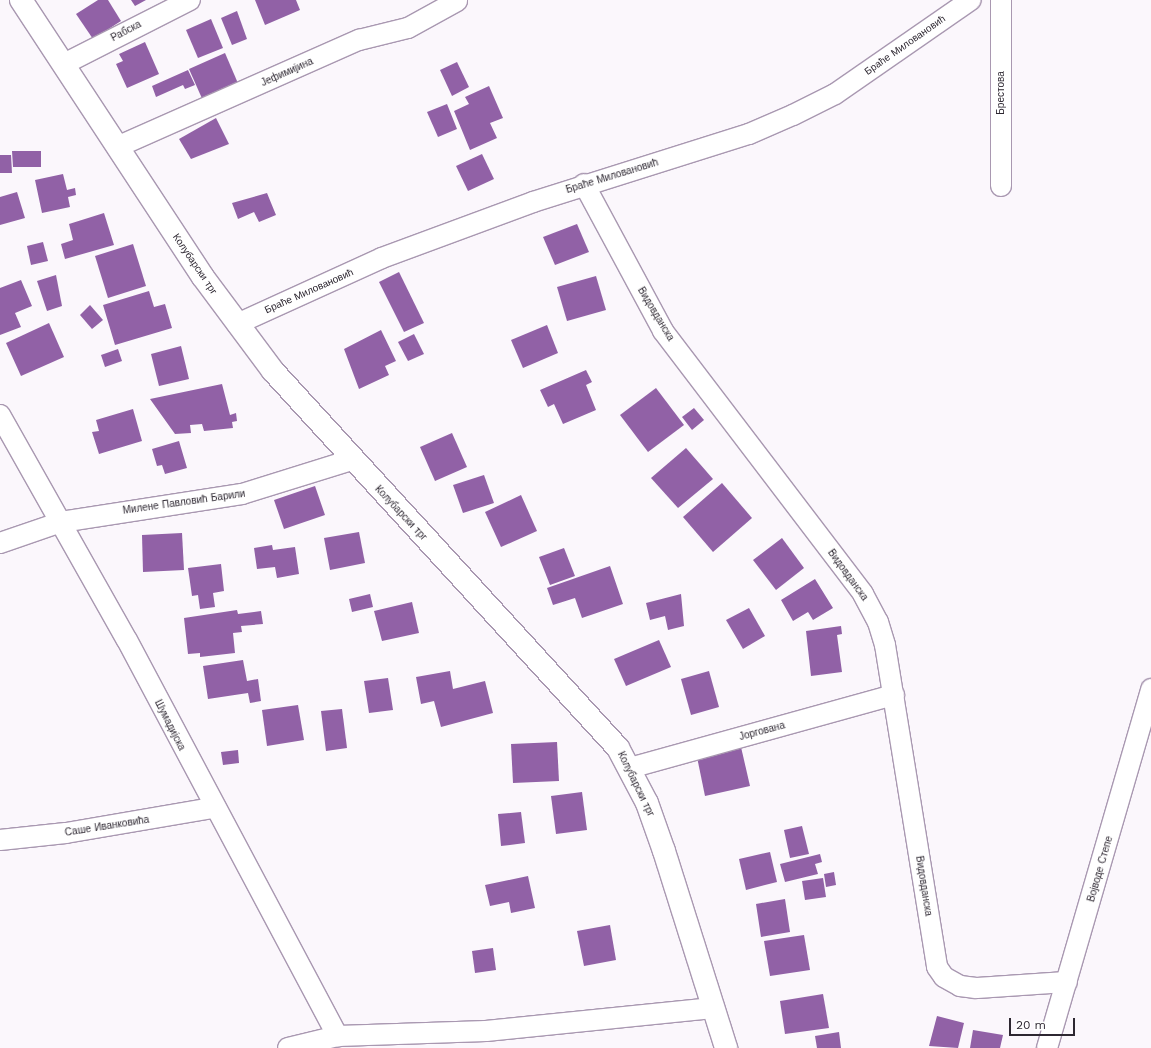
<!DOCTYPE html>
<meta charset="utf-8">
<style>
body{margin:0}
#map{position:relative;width:1151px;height:1048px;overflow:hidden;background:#fbf7fc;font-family:"Work Sans",sans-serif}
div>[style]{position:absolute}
.building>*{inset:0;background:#9161a6}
.roads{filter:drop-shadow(1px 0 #a998b1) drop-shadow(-1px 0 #a998b1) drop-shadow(0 1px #a998b1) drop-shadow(0 -1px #a998b1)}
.minor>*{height:20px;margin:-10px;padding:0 10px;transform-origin:10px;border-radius:10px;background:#fff}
.tertiary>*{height:22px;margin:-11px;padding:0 11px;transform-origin:11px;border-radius:11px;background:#fff}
span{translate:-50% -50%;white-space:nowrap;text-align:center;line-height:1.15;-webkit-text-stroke:3.5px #fff;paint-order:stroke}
.street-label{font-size:10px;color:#2d2731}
.scale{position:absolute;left:1009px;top:1018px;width:66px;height:18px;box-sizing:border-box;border:2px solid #2d2731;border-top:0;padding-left:5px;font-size:12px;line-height:14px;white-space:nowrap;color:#2d2731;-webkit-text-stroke:3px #fff;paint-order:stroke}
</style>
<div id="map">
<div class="building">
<div style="clip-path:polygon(98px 0,108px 0,121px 21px,93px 39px,76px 14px)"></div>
<div style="clip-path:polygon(131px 0,146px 0,135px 6px)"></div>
<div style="clip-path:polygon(255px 0,296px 0,300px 10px,265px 25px)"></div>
<div style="clip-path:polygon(237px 11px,247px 39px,232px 45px,221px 18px)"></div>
<div style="clip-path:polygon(211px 19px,223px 48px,198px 58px,186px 30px)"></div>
<div style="clip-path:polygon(145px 42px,159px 74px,127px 88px,116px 64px,123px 61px,119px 54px)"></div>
<div style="clip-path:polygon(225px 53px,240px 88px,204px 103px,189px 69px)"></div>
<div style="clip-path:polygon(457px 62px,469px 87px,452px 96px,440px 70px)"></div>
<div style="clip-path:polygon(188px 70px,195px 85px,185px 89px,183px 85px,156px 97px,152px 86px)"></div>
<div style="clip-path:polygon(489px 86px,503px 118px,490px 123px,497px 138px,470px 150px,454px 111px,469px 104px,465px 97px)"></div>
<div style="clip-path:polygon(447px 104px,457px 129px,438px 137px,427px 112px)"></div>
<div style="clip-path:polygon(216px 118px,229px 144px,191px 159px,179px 139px)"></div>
<div style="clip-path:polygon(12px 151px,41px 151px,41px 167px,13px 167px)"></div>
<div style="clip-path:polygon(482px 154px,494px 179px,468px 191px,456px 166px)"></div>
<div style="clip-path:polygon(0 155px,11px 155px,12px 173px,0 173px)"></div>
<div style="clip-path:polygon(63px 174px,67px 190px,75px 188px,76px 195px,68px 197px,70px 207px,42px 213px,35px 180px)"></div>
<div style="clip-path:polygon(17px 192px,25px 218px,0 225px,0 197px)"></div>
<div style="clip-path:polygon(267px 193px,276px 215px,259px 222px,254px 212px,238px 219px,232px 203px)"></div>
<div style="clip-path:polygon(104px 213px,114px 245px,65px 259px,61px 244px,73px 240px,69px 224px)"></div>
<div style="clip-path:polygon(577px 224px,589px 252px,555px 265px,543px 237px)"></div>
<div style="clip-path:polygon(43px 242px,48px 261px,31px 265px,27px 246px)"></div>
<div style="clip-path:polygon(133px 244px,146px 286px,108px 298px,95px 256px)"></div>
<div style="clip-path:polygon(399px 272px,424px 323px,404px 332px,379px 282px)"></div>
<div style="clip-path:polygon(56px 275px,62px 306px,47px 311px,37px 281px)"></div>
<div style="clip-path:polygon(596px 276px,606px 310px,567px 321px,557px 287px)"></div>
<div style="clip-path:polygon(21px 280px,32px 306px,15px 313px,21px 327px,0 335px,0 288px)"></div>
<div style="clip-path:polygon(149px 291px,154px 307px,165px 304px,172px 328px,115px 345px,103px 305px)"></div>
<div style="clip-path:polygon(90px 305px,103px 320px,92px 329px,80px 315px)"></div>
<div style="clip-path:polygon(49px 323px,64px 357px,21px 376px,6px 343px)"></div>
<div style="clip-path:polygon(547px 325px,558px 353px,523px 368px,511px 340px)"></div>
<div style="clip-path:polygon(381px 330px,396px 361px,385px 366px,389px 375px,359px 389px,344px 349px)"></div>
<div style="clip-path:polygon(414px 334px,424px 354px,408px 361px,398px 342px)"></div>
<div style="clip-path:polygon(181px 346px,189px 379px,159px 386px,151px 354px)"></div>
<div style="clip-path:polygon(118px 349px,122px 361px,105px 367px,101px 355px)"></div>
<div style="clip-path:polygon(586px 370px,592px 382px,586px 385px,596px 410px,563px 424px,554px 404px,548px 407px,540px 390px)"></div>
<div style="clip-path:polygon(222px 384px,230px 415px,236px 413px,237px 421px,232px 422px,233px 428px,204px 431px,202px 424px,190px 425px,191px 433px,175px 434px,150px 399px)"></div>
<div style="clip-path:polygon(656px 388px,684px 425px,648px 452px,620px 415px)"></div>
<div style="clip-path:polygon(694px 408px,704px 420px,692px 430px,682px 417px)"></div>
<div style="clip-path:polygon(133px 409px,142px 441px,99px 454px,92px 432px,99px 431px,96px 420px)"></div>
<div style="clip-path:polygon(452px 433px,467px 467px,435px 481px,420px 447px)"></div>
<div style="clip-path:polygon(179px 441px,187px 468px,165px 474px,162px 465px,157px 466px,152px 449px)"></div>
<div style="clip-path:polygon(686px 448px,713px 479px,678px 508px,651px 478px)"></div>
<div style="clip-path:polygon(484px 475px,494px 503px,463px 513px,453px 485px)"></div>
<div style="clip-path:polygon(722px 483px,752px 518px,713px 552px,683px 517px)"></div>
<div style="clip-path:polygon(315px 486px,325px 515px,284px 529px,274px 500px)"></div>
<div style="clip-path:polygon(521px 495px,537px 531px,501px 547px,485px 512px)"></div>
<div style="clip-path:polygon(359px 532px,365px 563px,330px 570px,324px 538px)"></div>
<div style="clip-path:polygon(182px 533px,184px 570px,143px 572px,142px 535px)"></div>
<div style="clip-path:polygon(782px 538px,804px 568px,776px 590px,753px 560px)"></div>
<div style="clip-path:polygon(272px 545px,273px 550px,295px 547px,299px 574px,277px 578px,275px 567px,257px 569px,254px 548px)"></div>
<div style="clip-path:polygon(564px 548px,575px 576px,550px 585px,539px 557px)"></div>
<div style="clip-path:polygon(221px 564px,224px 591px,213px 593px,215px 607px,200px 609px,198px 595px,192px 596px,188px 568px)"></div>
<div style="clip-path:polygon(610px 566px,623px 604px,582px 618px,575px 598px,553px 605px,547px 588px)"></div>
<div style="clip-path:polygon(815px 579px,833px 608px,813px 620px,808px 612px,793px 621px,781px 600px)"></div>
<div style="clip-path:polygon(370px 594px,373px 607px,352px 612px,349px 599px)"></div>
<div style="clip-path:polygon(681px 594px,684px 626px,668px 630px,665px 616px,650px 620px,646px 603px)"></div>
<div style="clip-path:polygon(412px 602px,419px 633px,382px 641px,374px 611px)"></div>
<div style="clip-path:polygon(749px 608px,765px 636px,743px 649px,726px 620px)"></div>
<div style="clip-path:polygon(237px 610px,238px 614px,261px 611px,263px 624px,241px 626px,242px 632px,233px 633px,235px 653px,200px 657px,200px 653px,188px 654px,184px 618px)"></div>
<div style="clip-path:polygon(841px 626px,842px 634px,837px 635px,842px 672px,811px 676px,806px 631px)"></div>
<div style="clip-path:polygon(659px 640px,671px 667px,626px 686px,614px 659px)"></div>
<div style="clip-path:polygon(243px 660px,247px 681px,258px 679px,261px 701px,250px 703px,248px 693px,208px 699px,203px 666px)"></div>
<div style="clip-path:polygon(450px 671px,453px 689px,485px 681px,493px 713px,441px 727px,434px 701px,421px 704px,416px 677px)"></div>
<div style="clip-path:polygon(709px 671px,719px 707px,691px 715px,681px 679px)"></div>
<div style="clip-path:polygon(388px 678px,393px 710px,369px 713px,364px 681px)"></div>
<div style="clip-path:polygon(298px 705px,304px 740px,267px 746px,262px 710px)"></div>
<div style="clip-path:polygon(342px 709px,347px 748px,326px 751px,321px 711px)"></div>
<div style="clip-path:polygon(557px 742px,559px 781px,513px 783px,511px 744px)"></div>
<div style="clip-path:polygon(741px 747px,750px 786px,705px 796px,697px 757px)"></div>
<div style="clip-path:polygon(238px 750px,239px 763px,223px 765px,221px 752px)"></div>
<div style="clip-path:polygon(582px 792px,587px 830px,556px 834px,551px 796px)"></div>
<div style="clip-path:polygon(521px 812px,525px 843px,501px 846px,498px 814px)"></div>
<div style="clip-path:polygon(802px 826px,809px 854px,790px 858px,784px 830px)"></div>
<div style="clip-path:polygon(770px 852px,777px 882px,746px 890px,739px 859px)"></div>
<div style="clip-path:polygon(820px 854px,822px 862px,815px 864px,818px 874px,785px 882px,780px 864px)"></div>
<div style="clip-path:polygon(834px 872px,836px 885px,826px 887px,824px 874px)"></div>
<div style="clip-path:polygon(528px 876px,535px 908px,511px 913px,509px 902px,490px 906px,485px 885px)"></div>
<div style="clip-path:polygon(823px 878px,826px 897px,805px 900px,802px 881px)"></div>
<div style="clip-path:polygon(785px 899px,790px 932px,761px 937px,756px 904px)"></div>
<div style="clip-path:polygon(610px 925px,616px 960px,584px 966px,577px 931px)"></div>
<div style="clip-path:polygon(804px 935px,810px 970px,770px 976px,764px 941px)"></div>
<div style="clip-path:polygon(493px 948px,496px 970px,475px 973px,472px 951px)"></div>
<div style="clip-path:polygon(823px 994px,829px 1028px,785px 1034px,780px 1001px)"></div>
<div style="clip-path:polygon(937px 1016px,964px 1023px,958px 1048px,929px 1046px)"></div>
<div style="clip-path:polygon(973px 1030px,1003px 1035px,1000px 1048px,970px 1048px)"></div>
<div style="clip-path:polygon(839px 1032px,841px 1048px,817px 1048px,815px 1036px)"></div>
</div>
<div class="roads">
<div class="minor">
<div style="left:1001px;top:0;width:186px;rotate:90deg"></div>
<div style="left:64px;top:64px;width:141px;rotate:-26.9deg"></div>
<div style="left:117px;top:147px;width:265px;rotate:-23.9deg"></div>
<div style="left:359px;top:40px;width:50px;rotate:-13.8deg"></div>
<div style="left:408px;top:28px;width:56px;rotate:-28.9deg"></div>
<div style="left:584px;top:184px;width:167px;rotate:61.7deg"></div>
<div style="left:663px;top:331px;width:330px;rotate:52.7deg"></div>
<div style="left:863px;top:594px;width:32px;rotate:62deg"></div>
<div style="left:878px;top:622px;width:24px;rotate:73deg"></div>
<div style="left:885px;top:645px;width:326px;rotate:80.8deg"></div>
<div style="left:937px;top:967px;width:12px;rotate:55deg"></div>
<div style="left:944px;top:977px;width:18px;rotate:29deg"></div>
<div style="left:960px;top:986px;width:16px;rotate:7deg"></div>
<div style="left:976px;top:988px;width:91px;rotate:-3.8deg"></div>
<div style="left:237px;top:324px;width:159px;rotate:-24.5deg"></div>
<div style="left:382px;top:258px;width:161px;rotate:-20.3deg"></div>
<div style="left:533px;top:202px;width:226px;rotate:-17.5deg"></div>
<div style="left:749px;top:134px;width:48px;rotate:-23.4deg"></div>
<div style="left:793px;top:115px;width:47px;rotate:-26.6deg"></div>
<div style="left:835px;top:94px;width:165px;rotate:-34.7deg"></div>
<div style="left:0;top:415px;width:258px;rotate:60.6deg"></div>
<div style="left:127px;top:640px;width:449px;rotate:62deg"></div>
<div style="left:0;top:543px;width:65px;rotate:-19deg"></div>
<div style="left:61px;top:522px;width:183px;rotate:-8.8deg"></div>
<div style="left:242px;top:494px;width:114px;rotate:-17.3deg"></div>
<div style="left:630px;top:768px;width:274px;rotate:-15.5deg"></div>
<div style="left:0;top:840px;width:66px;rotate:-6.1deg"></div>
<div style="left:66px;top:833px;width:149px;rotate:-9.7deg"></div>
<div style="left:288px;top:1048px;width:51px;rotate:-13.5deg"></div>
<div style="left:338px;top:1036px;width:148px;rotate:-1.9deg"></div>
<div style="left:486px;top:1031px;width:228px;rotate:-5.8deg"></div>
<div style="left:1047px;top:1048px;width:374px;rotate:-73.8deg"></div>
</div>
<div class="tertiary">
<div style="left:21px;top:0;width:331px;rotate:56.7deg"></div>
<div style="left:203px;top:277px;width:117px;rotate:53.3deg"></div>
<div style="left:273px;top:371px;width:511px;rotate:47.54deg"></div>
<div style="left:618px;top:748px;width:62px;rotate:62.2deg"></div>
<div style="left:647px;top:803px;width:51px;rotate:70.5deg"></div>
<div style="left:664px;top:851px;width:207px;rotate:72.5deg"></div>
</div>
</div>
<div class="street-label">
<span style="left:126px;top:31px;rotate:-28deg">Рабска</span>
<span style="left:905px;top:45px;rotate:-35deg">Браће Миловановић</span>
<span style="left:287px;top:72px;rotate:-24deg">Јефимијина</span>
<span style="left:1001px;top:93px;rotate:-90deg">Брестова</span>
<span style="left:612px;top:176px;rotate:-17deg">Браће Миловановић</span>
<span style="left:195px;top:264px;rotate:56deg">Колубарски трг</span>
<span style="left:309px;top:291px;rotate:-24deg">Браће Миловановић</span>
<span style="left:656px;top:314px;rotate:59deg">Видовданска</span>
<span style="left:184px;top:502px;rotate:-8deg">Милене Павловић Барили</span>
<span style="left:401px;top:513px;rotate:47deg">Колубарски трг</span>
<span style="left:848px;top:575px;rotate:54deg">Видовданска</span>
<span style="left:170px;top:725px;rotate:63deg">Шумадијска</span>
<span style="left:762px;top:731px;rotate:-15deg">Јоргована</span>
<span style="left:636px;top:784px;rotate:64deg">Колубарски трг</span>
<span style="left:107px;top:826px;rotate:-9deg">Саше Иванковића</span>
<span style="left:1100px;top:869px;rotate:-74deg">Војводе Степе</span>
<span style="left:924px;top:886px;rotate:81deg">Видовданска</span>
</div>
<div class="scale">20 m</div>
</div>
